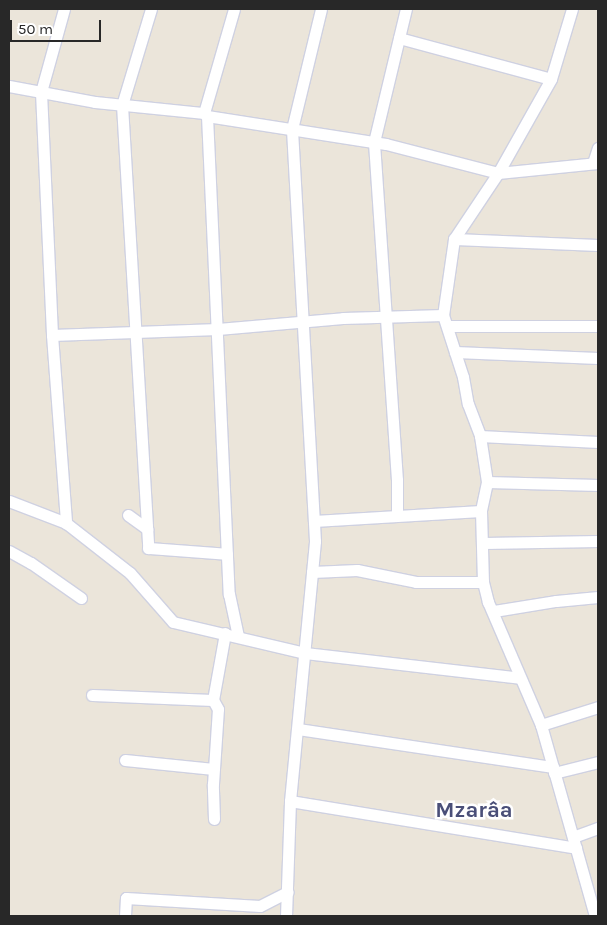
<!DOCTYPE html>
<meta charset="utf-8">
<style>
body{margin:0}
#map{position:relative;width:607px;height:925px;overflow:hidden;background:#ebe5da;font-family:Karla,sans-serif}
div>[style]{position:absolute}
.roads{filter:drop-shadow(1px 0 #cfd1e1) drop-shadow(-1px 0 #cfd1e1) drop-shadow(0 1px #cfd1e1) drop-shadow(0 -1px #cfd1e1)}
.street>*{height:11px;margin:-5.5px;padding:0 5.5px;transform-origin:5.5px;border-radius:5.5px;background:#fff}
span{translate:-50% -50%;white-space:nowrap;text-align:center;line-height:1.15;-webkit-text-stroke:5px #fff;paint-order:stroke}
.district-label{font-size:22px;color:#4a4f78;font-weight:700}
.frame{position:absolute;inset:0;border:10px solid #282828;pointer-events:none}
.scale{position:absolute;left:10px;top:20px;width:91px;height:22px;box-sizing:border-box;border:2px solid #282828;border-top:0;padding-left:6px;font-size:15px;line-height:18px;white-space:nowrap;color:#282828;-webkit-text-stroke:4px #fff;paint-order:stroke}
</style>
<div id="map">
<div class="roads">
<div class="street">
<div style="left:64px;top:9px;width:86px;rotate:105.5deg"></div>
<div style="left:41px;top:92px;width:243px;rotate:87.4deg"></div>
<div style="left:52px;top:335px;width:189px;rotate:85.7deg"></div>
<div style="left:151px;top:9px;width:100px;rotate:106.8deg"></div>
<div style="left:122px;top:105px;width:444px;rotate:86.6deg"></div>
<div style="left:148px;top:548px;width:79px;rotate:4.3deg"></div>
<div style="left:572px;top:9px;width:73px;rotate:106.7deg"></div>
<div style="left:551px;top:79px;width:108px;rotate:119.4deg"></div>
<div style="left:498px;top:173px;width:79px;rotate:123.7deg"></div>
<div style="left:454px;top:239px;width:77px;rotate:98.2deg"></div>
<div style="left:443px;top:315px;width:65px;rotate:72.1deg"></div>
<div style="left:463px;top:377px;width:27px;rotate:80deg"></div>
<div style="left:468px;top:404px;width:34px;rotate:69deg"></div>
<div style="left:480px;top:436px;width:47px;rotate:81.3deg"></div>
<div style="left:487px;top:482px;width:30px;rotate:102deg"></div>
<div style="left:481px;top:511px;width:71px;rotate:88.4deg"></div>
<div style="left:483px;top:582px;width:21px;rotate:76deg"></div>
<div style="left:488px;top:602px;width:134px;rotate:66.7deg"></div>
<div style="left:541px;top:725px;width:198px;rotate:74.2deg"></div>
<div style="left:399px;top:38px;width:157px;rotate:15.1deg"></div>
<div style="left:9px;top:86px;width:87px;rotate:10.5deg"></div>
<div style="left:95px;top:102px;width:110px;rotate:5.8deg"></div>
<div style="left:204px;top:113px;width:4px;rotate:45deg"></div>
<div style="left:207px;top:116px;width:181px;rotate:8.9deg"></div>
<div style="left:386px;top:144px;width:116px;rotate:14.5deg"></div>
<div style="left:498px;top:173px;width:100px;rotate:-5.7deg"></div>
<div style="left:204px;top:113px;width:108px;rotate:-73.9deg"></div>
<div style="left:207px;top:116px;width:479px;rotate:87.4deg"></div>
<div style="left:229px;top:594px;width:43px;rotate:77.9deg"></div>
<div style="left:593px;top:163px;width:16px;rotate:-72deg"></div>
<div style="left:454px;top:239px;width:144px;rotate:2.4deg"></div>
<div style="left:448px;top:326px;width:150px"></div>
<div style="left:52px;top:335px;width:166px;rotate:-2.1deg"></div>
<div style="left:218px;top:329px;width:125px;rotate:-5deg"></div>
<div style="left:343px;top:318px;width:100px;rotate:-1.7deg"></div>
<div style="left:455px;top:352px;width:143px;rotate:2.4deg"></div>
<div style="left:480px;top:436px;width:118px;rotate:2.9deg"></div>
<div style="left:487px;top:482px;width:111px;rotate:1.5deg"></div>
<div style="left:9px;top:501px;width:61px;rotate:21.1deg"></div>
<div style="left:66px;top:523px;width:81px;rotate:38deg"></div>
<div style="left:130px;top:573px;width:65px;rotate:48.7deg"></div>
<div style="left:173px;top:622px;width:136px;rotate:13.2deg"></div>
<div style="left:305px;top:653px;width:216px;rotate:6.6deg"></div>
<div style="left:128px;top:515px;width:24px;rotate:36deg"></div>
<div style="left:397px;top:515px;width:35px;rotate:-90deg"></div>
<div style="left:397px;top:480px;width:339px;rotate:-93.9deg"></div>
<div style="left:374px;top:142px;width:137px;rotate:-76.5deg"></div>
<div style="left:314px;top:521px;width:167px;rotate:-3.4deg"></div>
<div style="left:484px;top:543px;width:114px;rotate:-1deg"></div>
<div style="left:9px;top:551px;width:25px;rotate:29deg"></div>
<div style="left:31px;top:563px;width:61px;rotate:35deg"></div>
<div style="left:312px;top:572px;width:45px;rotate:-2.5deg"></div>
<div style="left:357px;top:570px;width:60px;rotate:11.5deg"></div>
<div style="left:416px;top:582px;width:67px"></div>
<div style="left:494px;top:611px;width:63px;rotate:-9.2deg"></div>
<div style="left:556px;top:601px;width:42px;rotate:-5.4deg"></div>
<div style="left:92px;top:695px;width:121px;rotate:2.4deg"></div>
<div style="left:541px;top:725px;width:60px;rotate:-17.5deg"></div>
<div style="left:298px;top:729px;width:258px;rotate:8.5deg"></div>
<div style="left:125px;top:760px;width:89px;rotate:5.8deg"></div>
<div style="left:554px;top:773px;width:45px;rotate:-14deg"></div>
<div style="left:290px;top:801px;width:290px;rotate:9.3deg"></div>
<div style="left:214px;top:819px;width:35px;rotate:-92deg"></div>
<div style="left:213px;top:784px;width:75px;rotate:-86.2deg"></div>
<div style="left:218px;top:709px;width:10px;rotate:-119deg"></div>
<div style="left:213px;top:700px;width:68px;rotate:-79.8deg"></div>
<div style="left:573px;top:837px;width:27px;rotate:-20deg"></div>
<div style="left:125px;top:916px;width:18px;rotate:-87deg"></div>
<div style="left:126px;top:898px;width:134px;rotate:3.4deg"></div>
<div style="left:260px;top:906px;width:31px;rotate:-27deg"></div>
<div style="left:286px;top:916px;width:115px;rotate:-88deg"></div>
<div style="left:290px;top:801px;width:261px;rotate:-84.5deg"></div>
<div style="left:315px;top:541px;width:413px;rotate:-93.2deg"></div>
<div style="left:292px;top:129px;width:123px;rotate:-76.4deg"></div>
</div>
</div>
<div class="district-label">
<span style="left:474px;top:811px">Mzarâa</span>
</div>
<div class="frame"></div>
<div class="scale">50 m</div>
</div>
